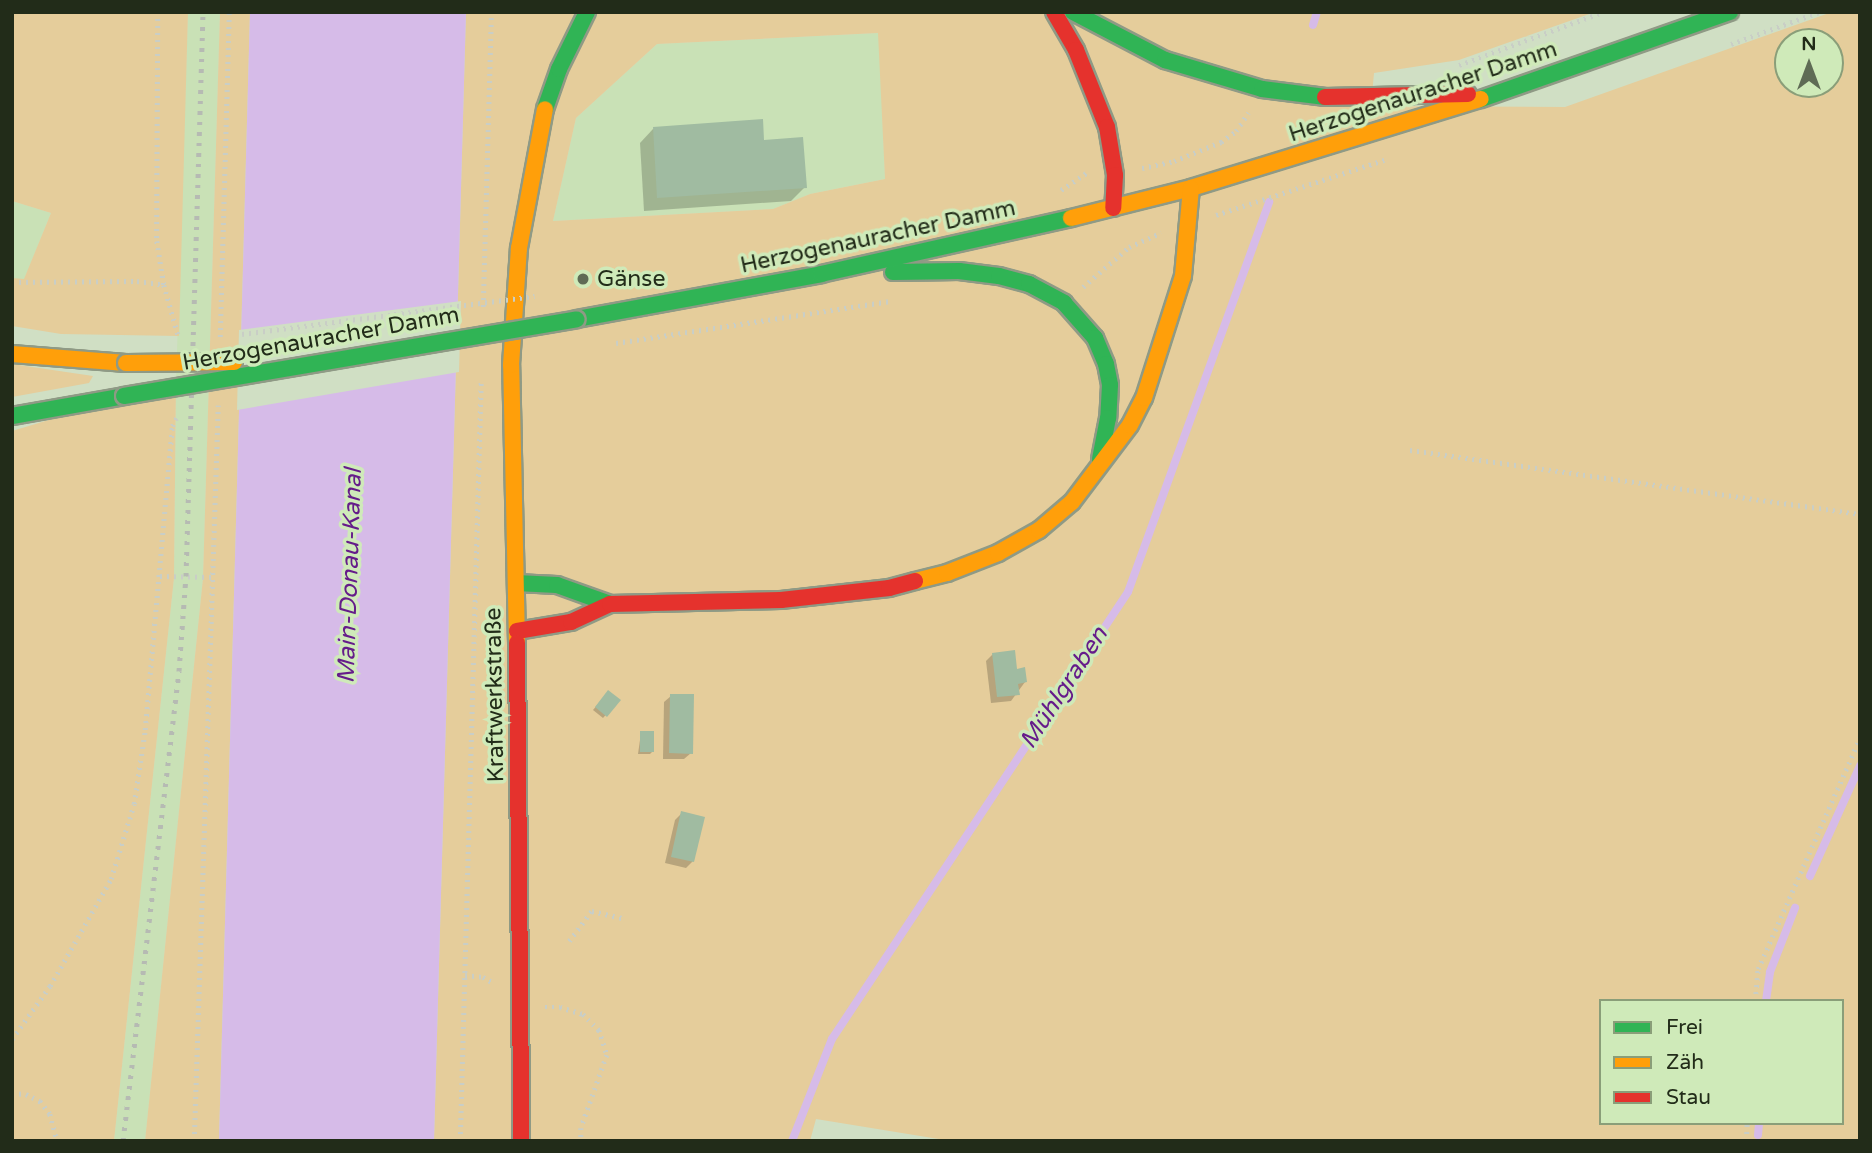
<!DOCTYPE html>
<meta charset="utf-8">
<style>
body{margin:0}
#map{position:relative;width:1872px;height:1153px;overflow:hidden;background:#d0dfc4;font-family:"Varela Round",sans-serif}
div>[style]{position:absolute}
.built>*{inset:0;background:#c9e1b6}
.green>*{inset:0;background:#e5cd9b}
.water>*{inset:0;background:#d6bbe8}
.pier>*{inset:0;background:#d0dfc4}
.shadow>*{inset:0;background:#0003}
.stream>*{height:8px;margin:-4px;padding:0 4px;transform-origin:4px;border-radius:4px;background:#d6bbe8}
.building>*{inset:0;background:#a0bba1}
.path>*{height:4.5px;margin-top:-2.25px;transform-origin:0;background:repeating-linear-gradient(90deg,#c9cec6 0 2px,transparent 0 7px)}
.roads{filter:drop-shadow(2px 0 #8f9a85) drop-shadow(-2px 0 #8f9a85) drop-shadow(0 2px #8f9a85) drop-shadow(0 -2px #8f9a85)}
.fast>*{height:16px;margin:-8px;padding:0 8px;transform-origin:8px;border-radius:8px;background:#30b455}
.slow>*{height:16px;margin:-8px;padding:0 8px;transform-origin:8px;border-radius:8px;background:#ff9f0a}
.jam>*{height:16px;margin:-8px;padding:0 8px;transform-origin:8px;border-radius:8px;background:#e5322d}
.rail>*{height:5px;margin-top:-2.5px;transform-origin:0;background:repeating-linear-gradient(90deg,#b6bab3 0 3.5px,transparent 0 10.5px)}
.path-bridge>*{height:4.5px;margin-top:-2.25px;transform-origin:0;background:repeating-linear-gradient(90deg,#c9cec6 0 2px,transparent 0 7px)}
.bridges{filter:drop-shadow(2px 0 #8f9a85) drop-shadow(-2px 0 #8f9a85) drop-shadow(0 2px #8f9a85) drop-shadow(0 -2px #8f9a85)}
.fast-bridge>*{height:16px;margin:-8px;padding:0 8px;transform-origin:8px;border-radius:8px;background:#30b455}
.slow-bridge>*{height:16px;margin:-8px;padding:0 8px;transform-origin:8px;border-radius:8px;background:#ff9f0a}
.dots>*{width:19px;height:19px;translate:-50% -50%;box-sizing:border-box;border:4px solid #cfeab9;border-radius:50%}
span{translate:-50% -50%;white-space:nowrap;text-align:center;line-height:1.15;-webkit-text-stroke:7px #cfeab9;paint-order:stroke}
.street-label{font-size:23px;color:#222c19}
.poi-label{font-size:23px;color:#222c19}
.left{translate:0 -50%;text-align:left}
.water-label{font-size:24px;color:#651c8a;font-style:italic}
.frame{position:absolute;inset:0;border:14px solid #222c19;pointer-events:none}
.legend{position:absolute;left:1599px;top:999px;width:245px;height:126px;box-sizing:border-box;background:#cfeab9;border:2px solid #8a9e79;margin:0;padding:9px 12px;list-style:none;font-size:21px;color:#222c19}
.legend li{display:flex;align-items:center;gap:14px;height:35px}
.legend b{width:35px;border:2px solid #8a9e79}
.north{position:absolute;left:1774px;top:28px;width:70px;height:70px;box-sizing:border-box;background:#cfeab9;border:2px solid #8a9e79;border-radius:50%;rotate:0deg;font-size:19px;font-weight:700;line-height:28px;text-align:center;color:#222c19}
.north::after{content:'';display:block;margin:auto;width:24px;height:32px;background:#5f6b55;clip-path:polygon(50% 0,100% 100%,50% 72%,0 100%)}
</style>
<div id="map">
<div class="built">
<div style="clip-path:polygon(188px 12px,220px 12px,203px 578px,145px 1141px,114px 1141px,174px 578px,176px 382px)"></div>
<div style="clip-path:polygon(879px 33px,885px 179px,810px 194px,773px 209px,553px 221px,576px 118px,657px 44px)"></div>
<div style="clip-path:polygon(12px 201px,51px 213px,24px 280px,12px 278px)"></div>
</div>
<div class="green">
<div style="clip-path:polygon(12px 12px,188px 12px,179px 336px,61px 334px,12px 326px,12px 278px,24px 279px,51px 213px,12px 201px)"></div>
<div style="clip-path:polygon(220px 12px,250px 12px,219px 1141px,145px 1141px,203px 578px)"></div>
<div style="clip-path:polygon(evenodd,466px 12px,1595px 12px,1459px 60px,1374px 73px,1371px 106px,1565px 107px,1832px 12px,1860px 12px,1860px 1141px,951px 1141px,816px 1119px,810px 1141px,434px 1141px,466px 12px,878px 33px,885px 179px,810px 194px,773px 209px,553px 221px,576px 118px,657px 44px,878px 33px,466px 12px,1788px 42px,1830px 42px,1830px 84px,1788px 84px,1788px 42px,466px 12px,1601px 1001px,1842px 1001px,1842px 1123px,1601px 1123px,1601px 1001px)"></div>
<div style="clip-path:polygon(12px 364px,93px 376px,89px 383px,12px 397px)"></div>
<div style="clip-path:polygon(176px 382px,174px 578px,114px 1141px,12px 1141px,12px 431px)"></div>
</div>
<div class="water">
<div style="clip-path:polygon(250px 12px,466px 12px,434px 1141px,219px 1141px)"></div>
</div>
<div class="pier">
<div style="clip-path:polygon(461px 301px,459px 372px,237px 410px,239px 330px)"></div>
</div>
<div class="shadow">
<div style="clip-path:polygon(653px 129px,763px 142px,805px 187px,791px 201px,644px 211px,640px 143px)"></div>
<div style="clip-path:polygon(993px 654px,1025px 682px,1011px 701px,991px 703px,986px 661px)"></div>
<div style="clip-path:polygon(608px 692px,618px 701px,603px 718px,593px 710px)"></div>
<div style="clip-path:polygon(671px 696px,691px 753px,684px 759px,663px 759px,664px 702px)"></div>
<div style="clip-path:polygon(641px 733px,653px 751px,650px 754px,638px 754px)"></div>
<div style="clip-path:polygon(682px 813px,693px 861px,686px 868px,665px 863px,675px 820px)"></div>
</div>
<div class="stream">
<div style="left:1313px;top:25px;width:14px;rotate:-73deg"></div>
<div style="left:1810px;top:876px;width:121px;rotate:-65.6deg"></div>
<div style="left:1766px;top:1001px;width:29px;rotate:-82deg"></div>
<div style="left:1770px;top:972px;width:69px;rotate:-68.7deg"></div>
<div style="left:1758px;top:1135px;width:12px;rotate:-85deg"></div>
<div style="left:792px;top:1141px;width:110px;rotate:-68.6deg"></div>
<div style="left:832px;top:1039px;width:536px;rotate:-56.49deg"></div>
<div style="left:1128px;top:592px;width:415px;rotate:-70.1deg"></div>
</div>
<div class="building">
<div style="clip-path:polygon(763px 119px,764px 140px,803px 137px,807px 188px,657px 198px,653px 127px)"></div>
<div style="clip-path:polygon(1015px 650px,1017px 669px,1025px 667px,1027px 682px,1018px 684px,1020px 695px,997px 697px,992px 653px)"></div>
<div style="clip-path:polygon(608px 690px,621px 700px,607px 717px,595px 707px)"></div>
<div style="clip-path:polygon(670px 694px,694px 694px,693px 754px,669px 753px)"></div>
<div style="clip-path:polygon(640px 731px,654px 731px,654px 752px,640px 752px)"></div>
<div style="clip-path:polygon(681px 811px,705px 817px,694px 862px,671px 857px)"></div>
</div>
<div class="path">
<div style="left:158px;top:12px;width:229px;rotate:90.3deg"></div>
<div style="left:157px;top:241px;width:45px;rotate:81deg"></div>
<div style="left:164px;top:285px;width:55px;rotate:74.2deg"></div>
<div style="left:1731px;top:44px;width:94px;rotate:-20deg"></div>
<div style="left:1459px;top:65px;width:153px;rotate:-20.2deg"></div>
<div style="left:1142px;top:168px;width:33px;rotate:-12deg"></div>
<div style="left:1174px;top:161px;width:51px;rotate:-22deg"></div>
<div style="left:1221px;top:142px;width:19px;rotate:-36deg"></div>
<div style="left:1236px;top:131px;width:22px;rotate:-56deg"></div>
<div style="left:1061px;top:190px;width:32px;rotate:-34deg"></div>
<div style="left:1216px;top:215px;width:177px;rotate:-18.1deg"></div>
<div style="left:12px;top:282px;width:125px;rotate:-0.5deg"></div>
<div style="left:137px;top:281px;width:27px;rotate:8deg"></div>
<div style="left:1083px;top:287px;width:61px;rotate:-41deg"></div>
<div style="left:1129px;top:247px;width:35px;rotate:-24deg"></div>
<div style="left:483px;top:307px;width:295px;rotate:-88.4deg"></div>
<div style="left:220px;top:337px;width:325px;rotate:-88.4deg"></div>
<div style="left:616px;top:343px;width:278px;rotate:-8.7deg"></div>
<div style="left:1410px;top:450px;width:455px;rotate:8.1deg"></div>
<div style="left:160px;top:576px;width:54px;rotate:1.1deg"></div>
<div style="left:569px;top:941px;width:38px;rotate:-53deg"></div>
<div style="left:592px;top:911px;width:32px;rotate:13deg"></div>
<div style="left:465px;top:975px;width:18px;rotate:6deg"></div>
<div style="left:483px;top:977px;width:13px;rotate:29deg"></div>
<div style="left:1755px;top:1001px;width:32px;rotate:-85deg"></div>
<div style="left:1758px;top:969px;width:253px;rotate:-66.2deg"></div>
<div style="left:545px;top:1007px;width:15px"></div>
<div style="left:560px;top:1007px;width:24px;rotate:17deg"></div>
<div style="left:583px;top:1014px;width:23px;rotate:45deg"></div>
<div style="left:599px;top:1030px;width:26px;rotate:72deg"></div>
<div style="left:607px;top:1055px;width:77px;rotate:109.6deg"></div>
<div style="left:581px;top:1128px;width:13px;rotate:90deg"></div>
<div style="left:12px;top:1039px;width:65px;rotate:-54.4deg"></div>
<div style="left:50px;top:986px;width:123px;rotate:-60.3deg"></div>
<div style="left:111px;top:879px;width:78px;rotate:-73deg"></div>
<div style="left:134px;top:804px;width:75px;rotate:-81.5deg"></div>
<div style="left:145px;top:730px;width:305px;rotate:-84.9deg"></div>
<div style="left:172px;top:426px;width:13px;rotate:-61deg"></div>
<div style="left:12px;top:1093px;width:14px;rotate:4deg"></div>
<div style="left:26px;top:1094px;width:16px;rotate:27deg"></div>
<div style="left:40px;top:1101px;width:16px;rotate:52deg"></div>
<div style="left:50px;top:1114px;width:28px;rotate:75deg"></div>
<div style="left:194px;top:1141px;width:736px;rotate:-88.13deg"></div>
<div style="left:460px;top:1141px;width:762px;rotate:-88.42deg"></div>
<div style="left:1746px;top:1141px;width:18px;rotate:-87deg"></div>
</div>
<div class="roads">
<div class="fast">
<div style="left:1073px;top:12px;width:104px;rotate:27.6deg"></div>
<div style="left:1165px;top:60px;width:101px;rotate:16.6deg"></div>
<div style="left:1262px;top:89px;width:64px;rotate:7.2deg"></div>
<div style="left:1481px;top:99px;width:264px;rotate:-19.3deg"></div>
<div style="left:545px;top:109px;width:42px;rotate:-70.7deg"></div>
<div style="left:559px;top:69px;width:64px;rotate:-63.8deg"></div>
<div style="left:893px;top:272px;width:66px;rotate:-0.9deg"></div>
<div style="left:959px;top:271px;width:40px;rotate:7.1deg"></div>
<div style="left:999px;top:276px;width:31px;rotate:15deg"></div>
<div style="left:1029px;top:284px;width:40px;rotate:28deg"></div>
<div style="left:1064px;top:303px;width:47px;rotate:48.5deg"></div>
<div style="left:1095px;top:338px;width:28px;rotate:67deg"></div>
<div style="left:1106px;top:364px;width:21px;rotate:79deg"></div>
<div style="left:1110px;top:385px;width:33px;rotate:93deg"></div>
<div style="left:1108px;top:418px;width:42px;rotate:101deg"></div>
<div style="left:577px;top:319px;width:248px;rotate:-10.4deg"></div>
<div style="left:821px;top:274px;width:256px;rotate:-12.6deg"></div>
<div style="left:12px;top:416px;width:114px;rotate:-10.1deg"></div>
<div style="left:516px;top:583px;width:41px;rotate:2.8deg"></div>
<div style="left:557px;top:585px;width:56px;rotate:19.7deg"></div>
</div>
<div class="slow">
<div style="left:1071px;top:218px;width:124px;rotate:-14deg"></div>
<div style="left:1191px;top:188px;width:303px;rotate:-17.1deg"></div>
<div style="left:12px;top:354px;width:114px;rotate:4.5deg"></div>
<div style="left:915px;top:581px;width:33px;rotate:-14deg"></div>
<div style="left:947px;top:573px;width:55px;rotate:-21.4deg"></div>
<div style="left:998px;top:553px;width:47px;rotate:-29.3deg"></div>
<div style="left:1039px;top:530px;width:43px;rotate:-40.3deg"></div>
<div style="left:1072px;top:502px;width:96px;rotate:-53deg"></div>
<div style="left:1130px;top:425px;width:30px;rotate:-63deg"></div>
<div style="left:1144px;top:398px;width:128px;rotate:-72.3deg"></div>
<div style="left:1183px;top:276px;width:88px;rotate:-84.8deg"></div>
<div style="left:517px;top:643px;width:278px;rotate:-91.2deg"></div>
<div style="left:511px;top:365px;width:117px;rotate:-86.1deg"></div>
<div style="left:519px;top:248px;width:141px;rotate:-79.4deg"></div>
</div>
<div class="jam">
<div style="left:1054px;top:12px;width:44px;rotate:59.9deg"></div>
<div style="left:1076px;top:50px;width:83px;rotate:68.1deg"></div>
<div style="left:1107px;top:127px;width:49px;rotate:80.5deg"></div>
<div style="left:1115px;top:175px;width:33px;rotate:93deg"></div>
<div style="left:1325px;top:97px;width:143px;rotate:-1.2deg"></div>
<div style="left:517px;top:631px;width:55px;rotate:-9.5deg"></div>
<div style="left:571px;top:622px;width:43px;rotate:-24.8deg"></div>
<div style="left:610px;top:604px;width:171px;rotate:-1.3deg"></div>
<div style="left:781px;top:600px;width:109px;rotate:-6.3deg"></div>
<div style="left:889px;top:588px;width:27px;rotate:-15deg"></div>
<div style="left:517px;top:643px;width:498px;rotate:89.5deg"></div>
</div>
</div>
<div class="rail">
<div style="left:123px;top:1141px;width:473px;rotate:-83.2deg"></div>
<div style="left:179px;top:671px;width:95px;rotate:-85.8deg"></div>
<div style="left:186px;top:576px;width:564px;rotate:-88.27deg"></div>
</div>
<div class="path-bridge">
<div style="left:242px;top:334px;width:295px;rotate:-7.4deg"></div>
</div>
<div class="bridges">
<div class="fast-bridge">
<div style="left:124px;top:396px;width:459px;rotate:-9.6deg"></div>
</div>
<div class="slow-bridge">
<div style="left:126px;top:363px;width:108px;rotate:-0.5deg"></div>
</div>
</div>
<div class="dots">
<div style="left:583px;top:279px;background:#5f6b55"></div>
</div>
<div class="street-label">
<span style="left:1423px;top:92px;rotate:-18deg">Herzogenauracher Damm</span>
<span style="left:878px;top:237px;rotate:-12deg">Herzogenauracher Damm</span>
<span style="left:321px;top:339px;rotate:-10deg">Herzogenauracher Damm</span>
<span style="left:495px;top:695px;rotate:-91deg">Kraftwerkstraße</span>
</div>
<div class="poi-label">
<span class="left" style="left:597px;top:279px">Gänse</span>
</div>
<div class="water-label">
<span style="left:350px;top:576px;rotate:-88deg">Main-Donau-Kanal</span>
<span style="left:1064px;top:688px;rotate:-57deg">Mühlgraben</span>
</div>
<div class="frame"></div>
<ul class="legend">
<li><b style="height:9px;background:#30b455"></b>Frei</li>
<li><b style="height:9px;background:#ff9f0a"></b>Zäh</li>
<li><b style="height:9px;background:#e5322d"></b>Stau</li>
</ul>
<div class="north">N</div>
</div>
